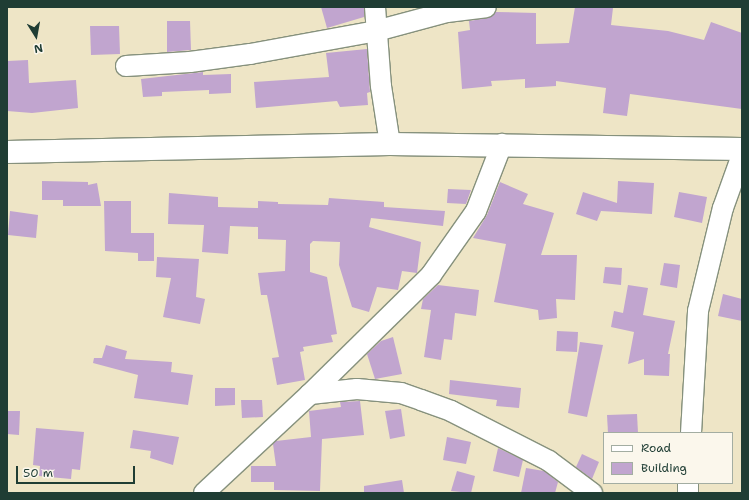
<!DOCTYPE html>
<style>
body{margin:0}
#map{position:relative;width:749px;height:500px;overflow:hidden;background:#eee5c6;font-family:"Shantell Sans",sans-serif}
div>[style]{position:absolute}
.building>*{inset:0;background:#c1a5cf}
.roads{filter:drop-shadow(1px 0 #86917d) drop-shadow(-1px 0 #86917d) drop-shadow(0 1px #86917d) drop-shadow(0 -1px #86917d)}
.minor>*{height:20px;margin:-10px;padding:0 10px;transform-origin:10px;border-radius:10px;background:#fff}
.major>*{height:22px;margin:-11px;padding:0 11px;transform-origin:11px;border-radius:11px;background:#fff}
span{translate:-50% -50%;white-space:nowrap;text-align:center;line-height:1.15;-webkit-text-stroke:3px #fbf7ec;paint-order:stroke}
.frame{position:absolute;inset:0;border:8px solid #1f3d34;pointer-events:none}
.legend{position:absolute;left:603px;top:432px;width:130px;height:52px;box-sizing:border-box;background:#fbf7ec;border:1px solid #a3ada2;margin:0;padding:5px 7px;list-style:none;font-size:12px;color:#1f3d34}
.legend li{display:flex;align-items:center;gap:8px;height:20px}
.legend b{width:20px;border:1px solid #a3ada2}
.north{position:absolute;left:16px;top:16px;width:40px;height:40px;-webkit-text-stroke:3px #fbf7ec;paint-order:stroke;rotate:169deg;font-size:11px;font-weight:700;line-height:16px;text-align:center;color:#1f3d34}
.north::after{content:'';display:block;margin:auto;width:14px;height:18px;background:#1f3d34;clip-path:polygon(50% 0,100% 100%,50% 72%,0 100%)}
.scale{position:absolute;left:16px;top:466px;width:119px;height:18px;box-sizing:border-box;border:2px solid #1f3d34;border-top:0;padding-left:5px;font-size:12px;line-height:14px;white-space:nowrap;color:#1f3d34;-webkit-text-stroke:3px #fbf7ec;paint-order:stroke}
</style>
<div id="map">
<div class="building">
<div style="clip-path:polygon(321px 7px,364px 7px,364px 17px,327px 28px)"></div>
<div style="clip-path:polygon(575px 7px,613px 8px,611px 25px,668px 31px,704px 40px,711px 22px,742px 33px,742px 109px,630px 94px,627px 116px,603px 113px,606px 88px,556px 81px,556px 86px,525px 88px,525px 79px,491px 81px,492px 86px,462px 89px,458px 32px,470px 30px,469px 21px,488px 18px,496px 12px,536px 13px,536px 44px,569px 43px)"></div>
<div style="clip-path:polygon(167px 21px,190px 21px,191px 50px,167px 52px)"></div>
<div style="clip-path:polygon(90px 26px,119px 26px,120px 54px,91px 55px)"></div>
<div style="clip-path:polygon(367px 49px,370px 92px,367px 93px,368px 105px,340px 107px,337px 101px,256px 108px,254px 82px,329px 77px,326px 53px)"></div>
<div style="clip-path:polygon(28px 60px,29px 83px,76px 80px,78px 108px,32px 113px,7px 111px,7px 61px)"></div>
<div style="clip-path:polygon(203px 72px,203px 75px,231px 74px,231px 93px,209px 94px,209px 90px,162px 92px,162px 96px,143px 97px,141px 79px)"></div>
<div style="clip-path:polygon(42px 181px,88px 182px,88px 185px,97px 183px,101px 206px,63px 206px,63px 200px,42px 200px)"></div>
<div style="clip-path:polygon(618px 181px,654px 183px,652px 214px,601px 211px,597px 221px,576px 214px,583px 192px,617px 203px)"></div>
<div style="clip-path:polygon(500px 182px,528px 194px,523px 204px,554px 213px,541px 255px,577px 255px,575px 300px,556px 299px,557px 318px,539px 320px,538px 310px,494px 302px,506px 244px,473px 238px,487px 215px)"></div>
<div style="clip-path:polygon(448px 189px,471px 190px,466px 204px,447px 203px)"></div>
<div style="clip-path:polygon(679px 192px,707px 197px,702px 223px,674px 217px)"></div>
<div style="clip-path:polygon(169px 193px,218px 197px,218px 207px,258px 208px,258px 201px,278px 202px,278px 204px,328px 205px,329px 198px,384px 202px,384px 207px,445px 211px,443px 226px,371px 218px,369px 227px,421px 242px,417px 273px,402px 271px,398px 290px,377px 287px,369px 312px,352px 307px,339px 265px,340px 242px,313px 241px,310px 244px,310px 272px,327px 277px,337px 334px,331px 335px,333px 342px,303px 347px,304px 351px,300px 352px,305px 380px,277px 385px,272px 358px,279px 357px,267px 295px,261px 295px,258px 273px,285px 271px,286px 240px,258px 239px,258px 227px,230px 226px,228px 254px,202px 252px,204px 225px,168px 224px)"></div>
<div style="clip-path:polygon(104px 201px,131px 201px,131px 233px,154px 233px,154px 261px,138px 261px,138px 253px,105px 251px)"></div>
<div style="clip-path:polygon(10px 211px,38px 215px,36px 238px,8px 235px)"></div>
<div style="clip-path:polygon(157px 257px,199px 259px,196px 297px,205px 299px,200px 324px,163px 317px,171px 278px,156px 277px)"></div>
<div style="clip-path:polygon(664px 263px,680px 265px,677px 288px,660px 285px)"></div>
<div style="clip-path:polygon(605px 267px,622px 268px,621px 285px,603px 283px)"></div>
<div style="clip-path:polygon(438px 285px,479px 290px,476px 316px,455px 313px,452px 340px,444px 339px,441px 360px,424px 357px,431px 310px,421px 309px,423px 299px)"></div>
<div style="clip-path:polygon(628px 285px,648px 288px,643px 315px,675px 321px,668px 354px,670px 354px,669px 376px,644px 375px,644px 359px,628px 364px,634px 332px,611px 327px,614px 311px,623px 313px)"></div>
<div style="clip-path:polygon(723px 294px,742px 299px,742px 321px,718px 316px)"></div>
<div style="clip-path:polygon(557px 331px,578px 332px,577px 352px,556px 351px)"></div>
<div style="clip-path:polygon(393px 337px,402px 374px,375px 379px,367px 354px,381px 341px)"></div>
<div style="clip-path:polygon(580px 342px,603px 345px,587px 417px,568px 413px)"></div>
<div style="clip-path:polygon(106px 345px,127px 351px,125px 359px,172px 362px,171px 372px,193px 375px,188px 405px,134px 398px,138px 375px,93px 363px,94px 358px,102px 358px)"></div>
<div style="clip-path:polygon(450px 380px,521px 388px,519px 408px,496px 406px,497px 400px,449px 394px)"></div>
<div style="clip-path:polygon(215px 388px,235px 388px,235px 405px,215px 406px)"></div>
<div style="clip-path:polygon(241px 400px,262px 400px,263px 417px,242px 418px)"></div>
<div style="clip-path:polygon(360px 401px,364px 435px,322px 439px,320px 491px,274px 490px,274px 482px,251px 482px,251px 466px,276px 466px,273px 444px,276px 441px,311px 437px,309px 411px,341px 407px,340px 402px)"></div>
<div style="clip-path:polygon(401px 409px,405px 436px,390px 439px,385px 411px)"></div>
<div style="clip-path:polygon(7px 411px,20px 411px,19px 435px,7px 434px)"></div>
<div style="clip-path:polygon(637px 414px,638px 433px,608px 433px,607px 415px)"></div>
<div style="clip-path:polygon(36px 428px,84px 432px,80px 470px,72px 469px,71px 479px,39px 476px,40px 466px,33px 465px)"></div>
<div style="clip-path:polygon(133px 430px,179px 437px,173px 465px,150px 458px,151px 451px,130px 448px)"></div>
<div style="clip-path:polygon(447px 437px,471px 442px,466px 464px,443px 460px)"></div>
<div style="clip-path:polygon(498px 448px,523px 460px,519px 477px,493px 471px)"></div>
<div style="clip-path:polygon(582px 454px,599px 462px,592px 479px,576px 467px)"></div>
<div style="clip-path:polygon(526px 468px,544px 471px,558px 482px,555px 493px,521px 493px)"></div>
<div style="clip-path:polygon(457px 471px,475px 476px,471px 493px,451px 491px)"></div>
<div style="clip-path:polygon(402px 480px,404px 493px,364px 493px,364px 486px)"></div>
</div>
<div class="roads">
<div class="minor">
<div style="left:375px;top:7px;width:79px;rotate:85.7deg"></div>
<div style="left:381px;top:86px;width:59px;rotate:81.2deg"></div>
<div style="left:126px;top:66px;width:64px;rotate:-3.6deg"></div>
<div style="left:190px;top:62px;width:61px;rotate:-7.6deg"></div>
<div style="left:250px;top:54px;width:128px;rotate:-10.3deg"></div>
<div style="left:376px;top:31px;width:73px;rotate:-15deg"></div>
<div style="left:447px;top:12px;width:39px;rotate:-7deg"></div>
<div style="left:310px;top:394px;width:47px;rotate:-6.1deg"></div>
<div style="left:357px;top:389px;width:44px;rotate:5.2deg"></div>
<div style="left:401px;top:393px;width:21px;rotate:19deg"></div>
<div style="left:421px;top:400px;width:32px;rotate:20deg"></div>
<div style="left:451px;top:411px;width:110px;rotate:27deg"></div>
<div style="left:549px;top:461px;width:54px;rotate:36.7deg"></div>
<div style="left:691px;top:433px;width:122px;rotate:-86.7deg"></div>
<div style="left:698px;top:311px;width:106px;rotate:-76.4deg"></div>
<div style="left:723px;top:208px;width:56px;rotate:-70.3deg"></div>
<div style="left:204px;top:493px;width:145px;rotate:-43deg"></div>
<div style="left:310px;top:394px;width:170px;rotate:-44.5deg"></div>
<div style="left:431px;top:275px;width:78px;rotate:-54.9deg"></div>
<div style="left:476px;top:211px;width:72px;rotate:-68.8deg"></div>
<div style="left:688px;top:493px;width:10px;rotate:-90deg"></div>
</div>
<div class="major">
<div style="left:7px;top:152px;width:383px;rotate:-1.2deg"></div>
<div style="left:390px;top:144px;width:352px;rotate:0.8deg"></div>
</div>
</div>
<div class="frame"></div>
<ul class="legend">
<li><b style="height:5px;background:#fff"></b>Road</li>
<li><b style="height:11px;background:#c1a5cf"></b>Building</li>
</ul>
<div class="north">N</div>
<div class="scale">50 m</div>
</div>
